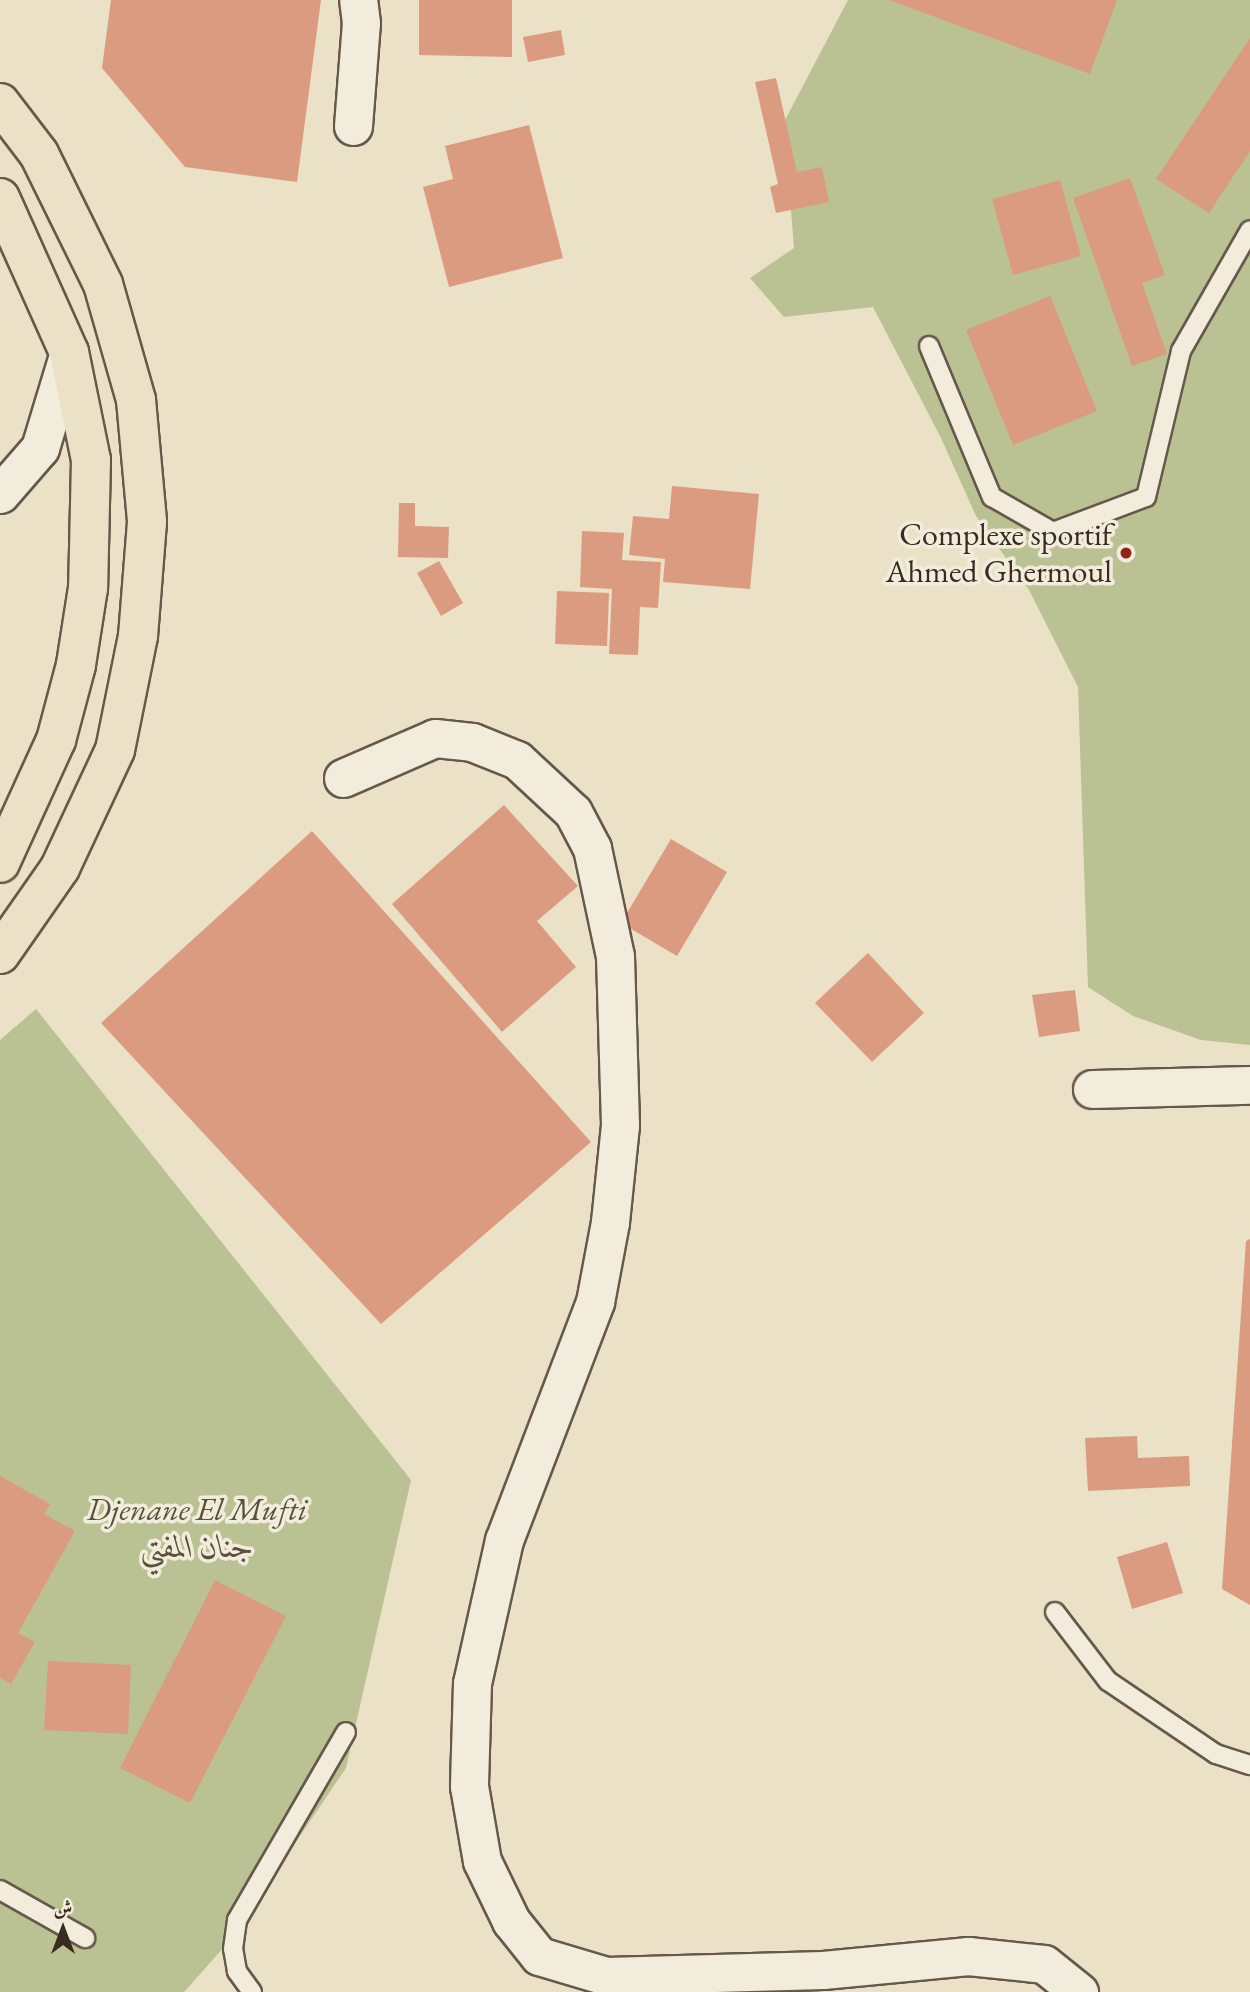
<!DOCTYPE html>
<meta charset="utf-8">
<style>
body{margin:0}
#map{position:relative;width:1250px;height:1992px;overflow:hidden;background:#eae1c7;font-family:"EB Garamond",Amiri,serif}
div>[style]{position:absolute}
.green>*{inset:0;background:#bac293}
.building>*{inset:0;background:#db9b81}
.roads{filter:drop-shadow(2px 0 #66584a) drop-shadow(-2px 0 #66584a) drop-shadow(0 2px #66584a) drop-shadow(0 -2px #66584a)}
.service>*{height:18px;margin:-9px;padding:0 9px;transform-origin:9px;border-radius:9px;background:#f1ecdb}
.minor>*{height:37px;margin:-18.5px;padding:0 18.5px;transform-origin:18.5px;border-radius:18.5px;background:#f1ecdb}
.trunk>*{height:38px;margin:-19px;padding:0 19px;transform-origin:19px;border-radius:19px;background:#eae1c7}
.dots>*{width:19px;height:19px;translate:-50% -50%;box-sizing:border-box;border:4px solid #f1ecdb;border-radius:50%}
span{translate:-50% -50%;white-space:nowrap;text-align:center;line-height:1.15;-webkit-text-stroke:7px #f1ecdb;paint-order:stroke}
.poi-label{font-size:32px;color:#3a2b20}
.right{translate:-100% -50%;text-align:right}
.park-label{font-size:32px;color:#5a513d;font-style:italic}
.north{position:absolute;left:28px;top:1894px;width:70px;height:70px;-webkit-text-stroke:5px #f1ecdb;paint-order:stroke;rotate:0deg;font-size:19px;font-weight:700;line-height:28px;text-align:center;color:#3a2b20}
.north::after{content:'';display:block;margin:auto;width:24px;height:32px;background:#3a2b20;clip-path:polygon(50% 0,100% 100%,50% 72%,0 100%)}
</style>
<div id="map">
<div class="green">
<div style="clip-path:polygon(848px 0,1250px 0,1250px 1045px,1201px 1040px,1133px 1016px,1088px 987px,1078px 687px,1029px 590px,976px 516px,941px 438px,873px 307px,784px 317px,750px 278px,794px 248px,784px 122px)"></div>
<div style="clip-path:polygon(36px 1009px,411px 1480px,346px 1768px,226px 1945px,184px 1992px,0 1992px,0 1040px)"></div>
</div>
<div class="building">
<div style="clip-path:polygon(111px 0,321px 0,297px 182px,185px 167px,102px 68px)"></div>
<div style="clip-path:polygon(419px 0,512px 0,512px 57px,419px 55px)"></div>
<div style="clip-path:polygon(889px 0,1117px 0,1090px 74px)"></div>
<div style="clip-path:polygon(561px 30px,565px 55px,528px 62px,523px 37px)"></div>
<div style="clip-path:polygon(1250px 38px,1250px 151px,1209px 213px,1156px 179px)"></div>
<div style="clip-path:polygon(776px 78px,797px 172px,822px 167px,829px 202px,776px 213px,770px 187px,778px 184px,755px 82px)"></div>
<div style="clip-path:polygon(529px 125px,563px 258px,449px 287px,423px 187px,453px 179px,445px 146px)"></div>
<div style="clip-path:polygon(1130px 178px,1165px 275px,1142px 283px,1167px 354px,1132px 366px,1073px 198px)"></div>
<div style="clip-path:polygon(1060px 180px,1081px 256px,1013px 275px,992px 199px)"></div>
<div style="clip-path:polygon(1050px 296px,1097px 411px,1013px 445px,966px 330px)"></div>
<div style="clip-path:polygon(672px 486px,759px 494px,750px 589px,663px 582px,665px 559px,629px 555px,633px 516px,669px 519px)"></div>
<div style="clip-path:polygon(399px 503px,415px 503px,415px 526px,449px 527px,448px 558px,398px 557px)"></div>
<div style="clip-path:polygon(582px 531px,624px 533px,622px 560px,661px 562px,658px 608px,640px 607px,638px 655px,609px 654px,612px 589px,580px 587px)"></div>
<div style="clip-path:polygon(439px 561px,463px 603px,441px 616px,417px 573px)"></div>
<div style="clip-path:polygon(557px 591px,609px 593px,607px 646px,555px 644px)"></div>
<div style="clip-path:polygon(504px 805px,578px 886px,537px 921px,576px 967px,502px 1032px,392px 904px)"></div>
<div style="clip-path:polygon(312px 831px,591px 1142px,381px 1324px,101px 1023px)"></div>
<div style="clip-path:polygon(671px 839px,727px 872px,677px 956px,621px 923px)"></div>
<div style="clip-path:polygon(868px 953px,924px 1013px,872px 1062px,815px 1003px)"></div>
<div style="clip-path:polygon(1075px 990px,1080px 1031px,1039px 1037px,1032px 995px)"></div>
<div style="clip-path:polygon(1250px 1239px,1250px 1605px,1222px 1589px,1246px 1241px)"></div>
<div style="clip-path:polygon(1137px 1436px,1138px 1458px,1189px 1456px,1190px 1486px,1088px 1491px,1085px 1438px)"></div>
<div style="clip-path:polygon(0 1476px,50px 1504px,44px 1514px,75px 1531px,18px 1633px,35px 1642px,11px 1684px,0 1678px)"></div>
<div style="clip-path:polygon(1167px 1542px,1183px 1593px,1132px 1609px,1117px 1557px)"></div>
<div style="clip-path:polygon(215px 1580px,286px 1616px,190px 1803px,120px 1768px)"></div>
<div style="clip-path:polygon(48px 1661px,131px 1665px,128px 1734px,44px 1730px)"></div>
</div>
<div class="roads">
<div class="service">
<div style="left:929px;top:346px;width:164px;rotate:67.4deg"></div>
<div style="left:992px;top:497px;width:70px;rotate:29.8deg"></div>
<div style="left:1053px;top:532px;width:99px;rotate:-20.6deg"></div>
<div style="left:1146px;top:497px;width:150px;rotate:-76.5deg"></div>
<div style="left:1181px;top:351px;width:139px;rotate:-60.3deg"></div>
<div style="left:1055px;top:1612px;width:87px;rotate:52.5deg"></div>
<div style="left:1108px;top:1681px;width:130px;rotate:34.1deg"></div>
<div style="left:1216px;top:1754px;width:36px;rotate:18deg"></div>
<div style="left:0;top:1890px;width:98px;rotate:29.5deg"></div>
<div style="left:252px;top:1992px;width:26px;rotate:-126deg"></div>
<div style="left:237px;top:1971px;width:22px;rotate:-100deg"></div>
<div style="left:233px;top:1949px;width:29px;rotate:-82deg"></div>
<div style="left:237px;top:1920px;width:217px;rotate:-59.9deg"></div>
</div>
<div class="minor">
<div style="left:353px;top:126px;width:103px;rotate:-85.6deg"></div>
<div style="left:361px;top:23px;width:23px;rotate:-97deg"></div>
<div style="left:0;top:494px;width:61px;rotate:-49deg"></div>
<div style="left:40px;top:448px;width:100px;rotate:-73.2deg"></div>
<div style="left:343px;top:778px;width:100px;rotate:-23.5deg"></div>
<div style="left:435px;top:738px;width:37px;rotate:6deg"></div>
<div style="left:472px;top:742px;width:48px;rotate:21.8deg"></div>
<div style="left:517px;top:760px;width:76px;rotate:42.9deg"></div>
<div style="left:573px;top:812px;width:41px;rotate:62.2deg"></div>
<div style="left:592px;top:848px;width:110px;rotate:78deg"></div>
<div style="left:615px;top:956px;width:169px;rotate:88.3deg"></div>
<div style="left:620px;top:1125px;width:98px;rotate:95.9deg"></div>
<div style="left:610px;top:1222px;width:81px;rotate:100.6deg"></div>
<div style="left:595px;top:1302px;width:255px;rotate:110.9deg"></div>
<div style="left:504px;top:1540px;width:147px;rotate:102.6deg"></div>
<div style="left:472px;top:1683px;width:103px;rotate:91.7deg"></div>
<div style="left:469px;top:1786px;width:76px;rotate:80.2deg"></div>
<div style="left:482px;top:1861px;width:67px;rotate:64.2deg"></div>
<div style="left:511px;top:1921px;width:45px;rotate:51.3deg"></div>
<div style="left:539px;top:1956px;width:70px;rotate:16.6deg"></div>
<div style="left:606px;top:1976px;width:217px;rotate:-1.6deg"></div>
<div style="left:823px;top:1970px;width:146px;rotate:-5.5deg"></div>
<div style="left:968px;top:1956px;width:76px;rotate:6deg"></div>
<div style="left:1044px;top:1964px;width:45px;rotate:38.7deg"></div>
<div style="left:1092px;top:1089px;width:158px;rotate:-1.5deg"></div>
</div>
<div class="trunk">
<div style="left:0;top:103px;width:64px;rotate:52.6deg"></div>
<div style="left:39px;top:154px;width:145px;rotate:63.8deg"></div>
<div style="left:103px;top:284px;width:121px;rotate:74.1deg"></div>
<div style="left:136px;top:400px;width:122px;rotate:84.8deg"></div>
<div style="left:147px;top:522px;width:114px;rotate:94.5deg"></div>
<div style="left:138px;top:636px;width:116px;rotate:101.4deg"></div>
<div style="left:115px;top:750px;width:130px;rotate:115deg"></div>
<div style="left:60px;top:868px;width:105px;rotate:124.9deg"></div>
<div style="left:0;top:198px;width:169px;rotate:65.9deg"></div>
<div style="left:69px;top:352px;width:110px;rotate:78.5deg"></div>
<div style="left:91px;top:460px;width:128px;rotate:91.3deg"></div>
<div style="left:88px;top:588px;width:78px;rotate:98.9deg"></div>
<div style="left:76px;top:665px;width:78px;rotate:104.9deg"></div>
<div style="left:56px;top:740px;width:135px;rotate:114.5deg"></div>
</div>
</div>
<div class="dots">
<div style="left:1126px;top:553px;background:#8f2418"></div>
</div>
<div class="poi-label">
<span class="right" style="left:1112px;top:553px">Complexe sportif<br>Ahmed Ghermoul</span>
</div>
<div class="park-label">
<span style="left:197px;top:1528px">Djenane El Mufti<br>جنان المفتي</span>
</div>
<div class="north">ش</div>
</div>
